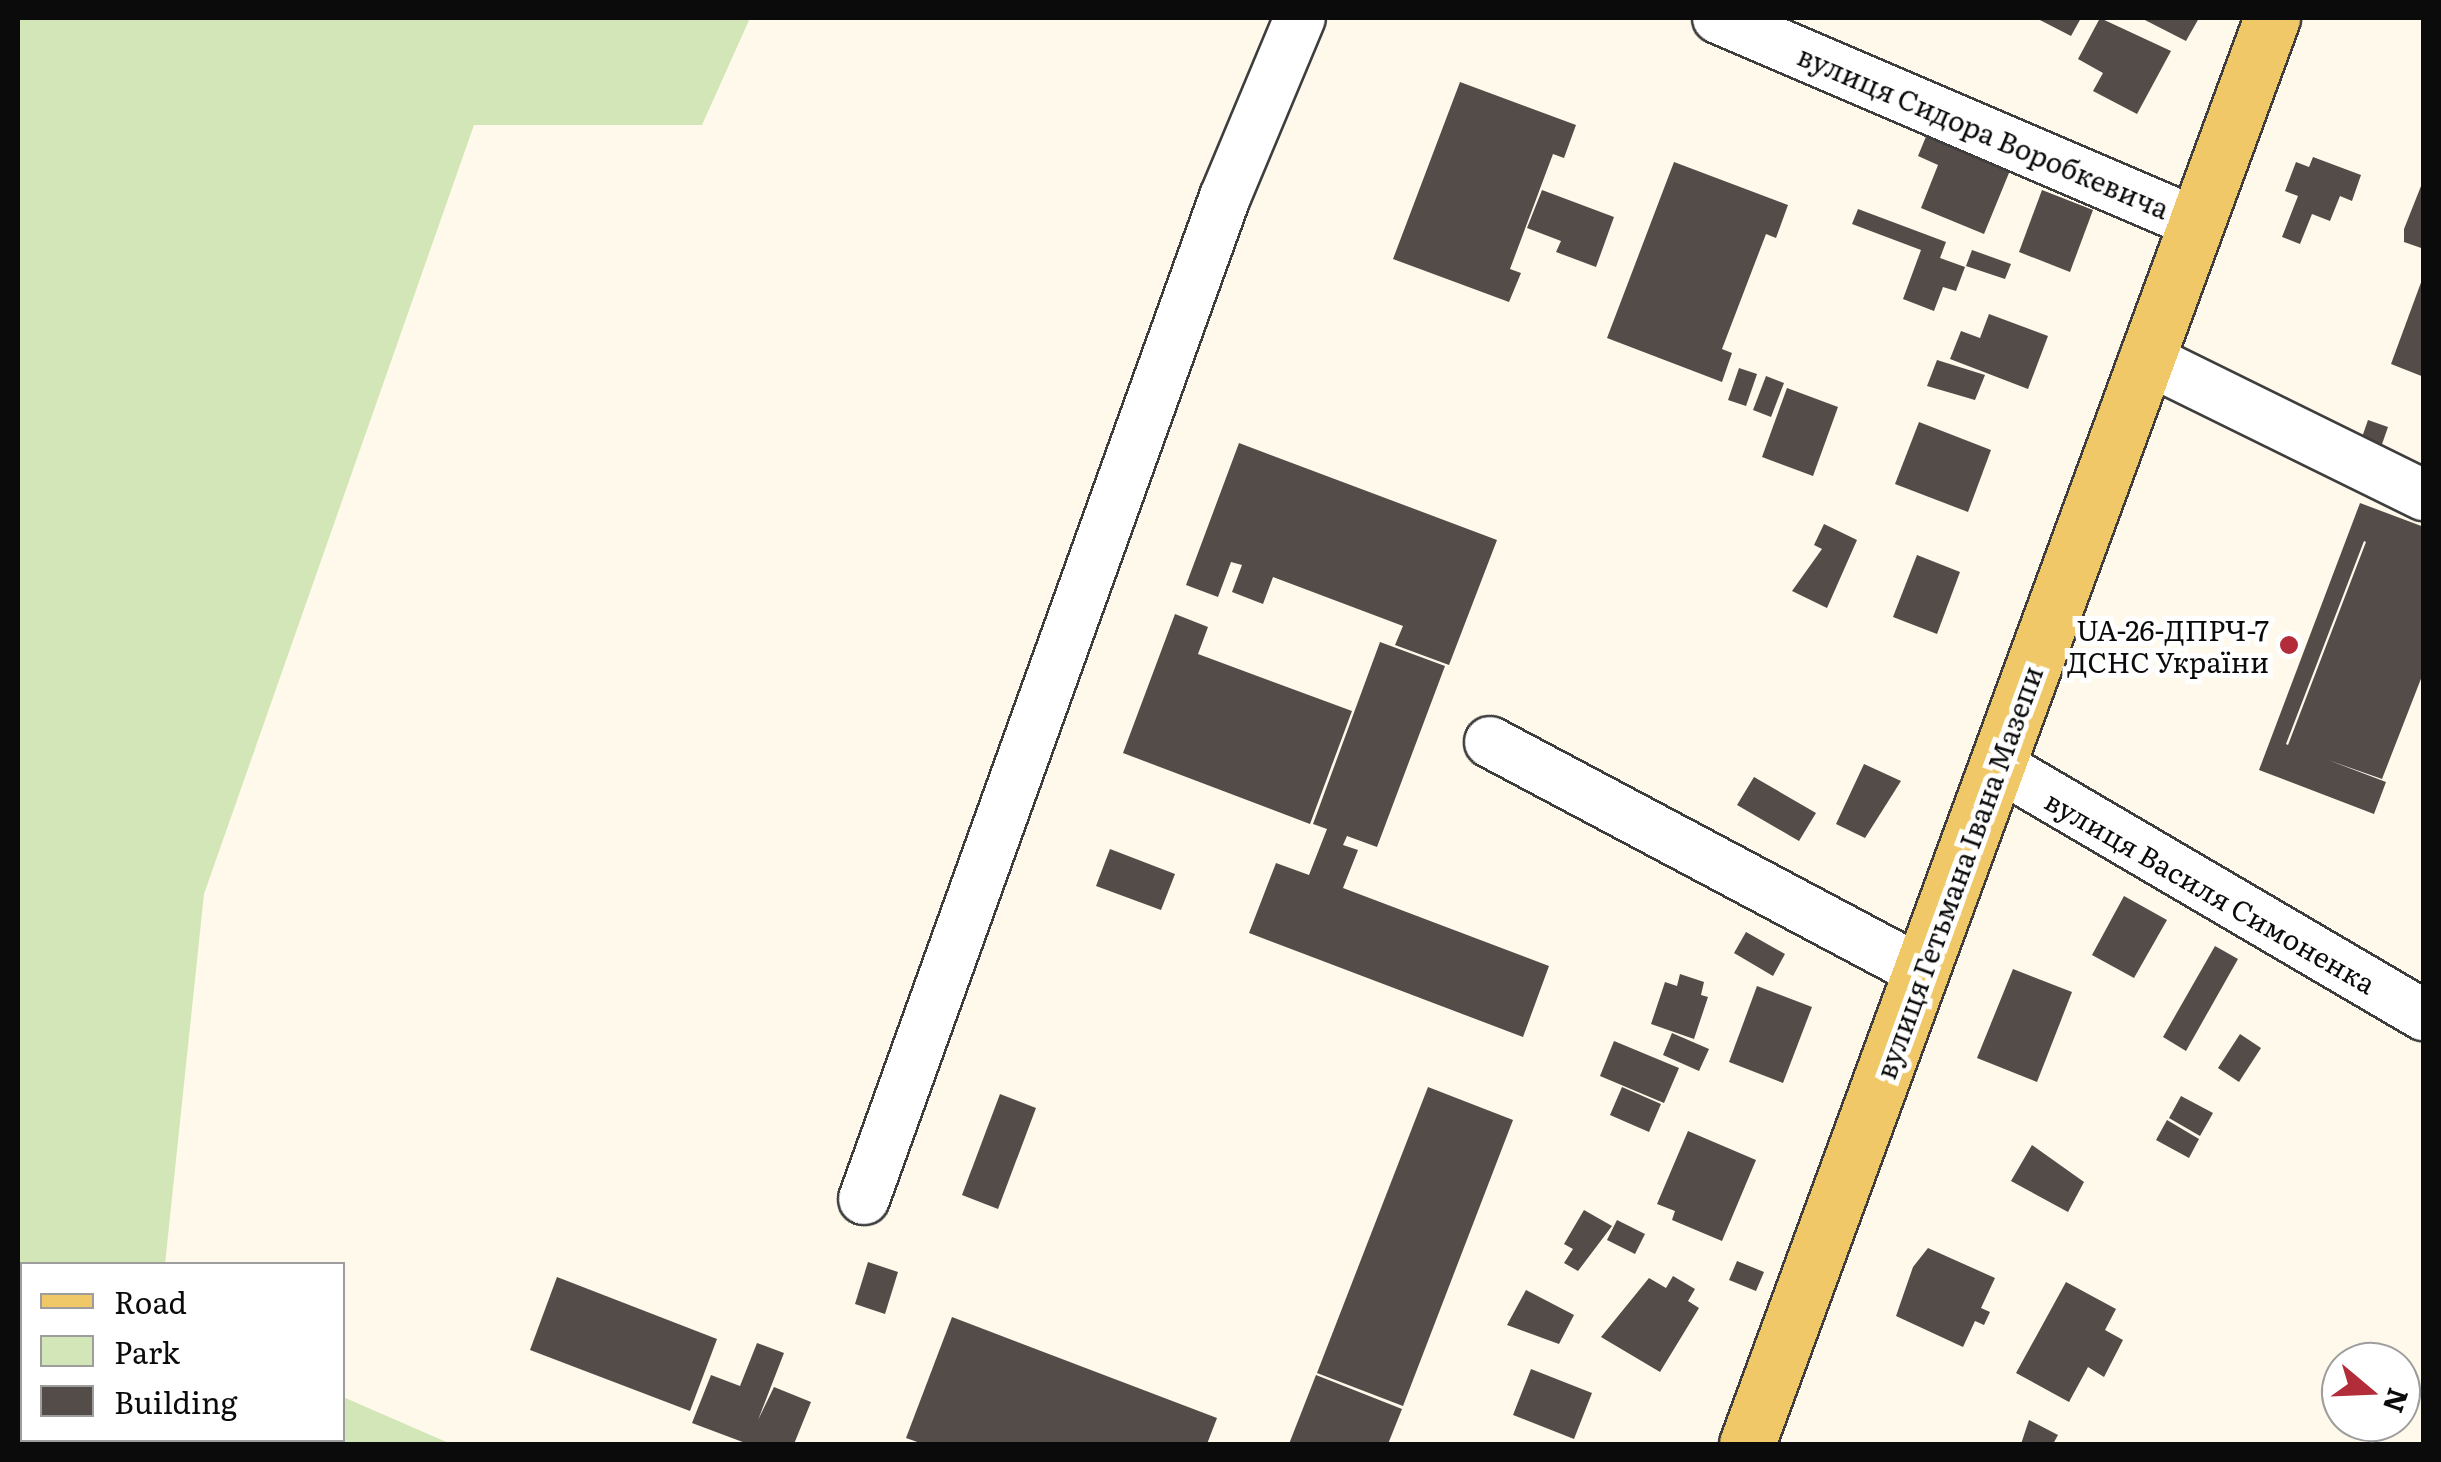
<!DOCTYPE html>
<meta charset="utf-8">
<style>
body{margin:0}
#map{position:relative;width:2441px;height:1462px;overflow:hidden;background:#fef9eb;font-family:Literata,serif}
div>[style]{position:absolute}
.green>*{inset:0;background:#d2e6b7}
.building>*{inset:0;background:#534c48}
.roads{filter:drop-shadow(2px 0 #3e3e3e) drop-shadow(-2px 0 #3e3e3e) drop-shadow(0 2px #3e3e3e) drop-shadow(0 -2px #3e3e3e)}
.minor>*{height:50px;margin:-25px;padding:0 25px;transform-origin:25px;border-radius:25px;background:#fff}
.major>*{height:55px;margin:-27.5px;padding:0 27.5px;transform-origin:27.5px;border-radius:27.5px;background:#f1c868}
.dots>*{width:28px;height:28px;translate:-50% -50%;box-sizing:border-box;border:5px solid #fff;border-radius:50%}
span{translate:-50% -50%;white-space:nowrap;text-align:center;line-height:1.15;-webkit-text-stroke:10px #fff;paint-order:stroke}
.street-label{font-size:28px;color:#0b0b0b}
.poi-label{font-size:28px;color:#0b0b0b}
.right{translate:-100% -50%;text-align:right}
.frame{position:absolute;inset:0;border:20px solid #0b0b0b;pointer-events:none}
.legend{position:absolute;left:20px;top:1262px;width:325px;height:180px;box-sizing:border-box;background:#fff;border:2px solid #9d9d9d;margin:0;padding:12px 18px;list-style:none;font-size:30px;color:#0b0b0b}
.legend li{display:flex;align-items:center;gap:20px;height:50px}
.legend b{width:50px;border:2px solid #9d9d9d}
.north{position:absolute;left:2321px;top:1342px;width:100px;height:100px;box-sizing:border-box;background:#fff;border:2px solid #9d9d9d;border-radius:50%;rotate:109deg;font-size:28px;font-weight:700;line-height:40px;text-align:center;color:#0b0b0b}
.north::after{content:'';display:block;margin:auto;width:35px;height:45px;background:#b32c3a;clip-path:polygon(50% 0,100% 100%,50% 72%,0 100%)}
</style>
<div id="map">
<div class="green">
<div style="clip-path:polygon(18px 18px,750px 18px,702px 125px,474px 125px,204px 894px,165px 1264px,22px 1264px,22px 1440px,342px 1440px,343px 1397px,451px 1444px,18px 1444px)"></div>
</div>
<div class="building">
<div style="clip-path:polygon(2036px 18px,2081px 18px,2071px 36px)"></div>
<div style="clip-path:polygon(2100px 18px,2171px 51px,2137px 114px,2093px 91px,2103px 73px,2078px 59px)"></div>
<div style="clip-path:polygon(2141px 18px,2199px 18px,2186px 41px)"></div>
<div style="clip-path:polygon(1460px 82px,1576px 125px,1564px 158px,1553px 154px,1510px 269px,1521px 273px,1509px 302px,1393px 259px)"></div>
<div style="clip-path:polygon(1932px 122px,2011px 168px,1984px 234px,1921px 208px,1938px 165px,1918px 156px)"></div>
<div style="clip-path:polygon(2313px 157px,2361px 175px,2352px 201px,2340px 196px,2330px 221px,2312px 214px,2300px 244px,2282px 237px,2298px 196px,2285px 191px,2296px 162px,2309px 167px)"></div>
<div style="clip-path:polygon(1674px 162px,1788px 205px,1776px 238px,1766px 234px,1722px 349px,1732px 353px,1722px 382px,1607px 338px)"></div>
<div style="clip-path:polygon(2423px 181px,2424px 181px,2424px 249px,2404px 242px,2404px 229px)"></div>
<div style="clip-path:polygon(1542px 190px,1614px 217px,1596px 267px,1556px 252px,1561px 241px,1527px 228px)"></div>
<div style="clip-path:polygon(2042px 190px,2093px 210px,2070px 272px,2019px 252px)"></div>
<div style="clip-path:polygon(1858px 209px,1946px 242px,1940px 258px,1965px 267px,1956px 291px,1943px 287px,1934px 311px,1903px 299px,1921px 250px,1852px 224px)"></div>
<div style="clip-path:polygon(1972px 250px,2011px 264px,2005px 279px,1966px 266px)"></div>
<div style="clip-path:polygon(2423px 277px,2424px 277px,2424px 377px,2391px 364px)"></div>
<div style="clip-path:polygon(1989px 314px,2048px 336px,2028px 389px,1950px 359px,1961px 331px,1980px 338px)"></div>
<div style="clip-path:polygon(1937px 360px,1985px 375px,1975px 400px,1927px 386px)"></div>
<div style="clip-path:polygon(1739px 368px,1757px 374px,1746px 406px,1728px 400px)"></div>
<div style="clip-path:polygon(1766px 376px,1784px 383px,1771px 417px,1753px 410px)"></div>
<div style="clip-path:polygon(1787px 388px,1838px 407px,1813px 476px,1762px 457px)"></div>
<div style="clip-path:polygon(2368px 420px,2388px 427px,2381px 447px,2361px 440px)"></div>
<div style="clip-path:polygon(1919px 422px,1991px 450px,1968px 512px,1895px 484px)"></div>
<div style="clip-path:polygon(1239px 443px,1497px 540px,1449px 665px,1395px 645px,1403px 626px,1273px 577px,1263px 604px,1232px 592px,1242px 565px,1231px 562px,1218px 597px,1186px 585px)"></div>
<div style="clip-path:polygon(evenodd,2360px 503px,2424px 527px,2424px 671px,2382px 779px,2328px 760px,2386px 782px,2374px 814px,2259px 770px,2360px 503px,2364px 541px,2366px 542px,2288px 745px,2286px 744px,2364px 541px)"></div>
<div style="clip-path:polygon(1824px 524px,1857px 540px,1827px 608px,1792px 591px,1822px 549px,1814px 545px)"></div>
<div style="clip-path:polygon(1917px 555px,1960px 572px,1937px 634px,1893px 617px)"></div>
<div style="clip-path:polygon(1175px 614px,1208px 627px,1198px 654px,1352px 711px,1310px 824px,1123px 753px)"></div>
<div style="clip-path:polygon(1380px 642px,1445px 666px,1377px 847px,1347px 836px,1343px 845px,1358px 850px,1343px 888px,1549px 966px,1523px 1037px,1249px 933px,1276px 863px,1309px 875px,1327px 829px,1313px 824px)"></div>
<div style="clip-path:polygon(1864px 764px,1901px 781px,1865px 838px,1836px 824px)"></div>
<div style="clip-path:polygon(1754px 777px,1816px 813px,1799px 841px,1737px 805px)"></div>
<div style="clip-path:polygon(1110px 849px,1175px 874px,1161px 910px,1096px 886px)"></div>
<div style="clip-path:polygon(2124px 896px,2167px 920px,2134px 978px,2092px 955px)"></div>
<div style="clip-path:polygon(1746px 932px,1785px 954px,1773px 976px,1734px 953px)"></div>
<div style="clip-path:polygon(2215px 946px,2238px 959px,2186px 1051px,2163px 1037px)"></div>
<div style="clip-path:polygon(2013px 969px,2072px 992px,2037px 1082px,1977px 1058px)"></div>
<div style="clip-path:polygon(1680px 974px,1704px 982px,1701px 995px,1708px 997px,1694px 1039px,1651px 1024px,1665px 982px,1677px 986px)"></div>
<div style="clip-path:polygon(1757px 986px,1812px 1007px,1783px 1083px,1729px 1062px)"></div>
<div style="clip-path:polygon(1672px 1033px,1709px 1049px,1699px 1071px,1663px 1055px)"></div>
<div style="clip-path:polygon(2240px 1034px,2261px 1048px,2239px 1082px,2218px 1068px)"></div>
<div style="clip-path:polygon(1614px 1041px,1679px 1068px,1664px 1103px,1600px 1076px)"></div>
<div style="clip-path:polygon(1428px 1087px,1513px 1120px,1403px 1406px,1317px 1373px)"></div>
<div style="clip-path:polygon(1622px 1087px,1661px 1104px,1649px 1132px,1610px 1115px)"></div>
<div style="clip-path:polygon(1000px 1094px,1036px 1108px,998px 1209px,962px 1195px)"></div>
<div style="clip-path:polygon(2181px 1096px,2213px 1113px,2200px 1136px,2169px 1118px)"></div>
<div style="clip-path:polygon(2167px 1120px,2199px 1139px,2189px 1158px,2156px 1140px)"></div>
<div style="clip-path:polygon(1688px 1131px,1756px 1160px,1722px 1241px,1672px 1220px,1675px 1211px,1657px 1204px)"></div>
<div style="clip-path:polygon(2032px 1145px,2084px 1182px,2068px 1212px,2011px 1181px)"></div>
<div style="clip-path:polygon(1584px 1210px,1612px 1226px,1578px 1271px,1564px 1263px,1573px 1249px,1564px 1244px)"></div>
<div style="clip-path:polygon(1617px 1220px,1645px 1234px,1635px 1254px,1607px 1240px)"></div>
<div style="clip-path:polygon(1928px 1248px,1995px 1278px,1981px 1308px,1990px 1312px,1984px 1325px,1975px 1321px,1963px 1347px,1896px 1316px,1913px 1267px)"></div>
<div style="clip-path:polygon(1737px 1261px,1764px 1272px,1756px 1291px,1729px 1280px)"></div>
<div style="clip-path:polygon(868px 1262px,898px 1272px,885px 1314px,855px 1304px)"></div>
<div style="clip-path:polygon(1673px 1276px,1695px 1289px,1688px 1301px,1699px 1308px,1660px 1372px,1601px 1337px,1649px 1278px,1666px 1288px)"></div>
<div style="clip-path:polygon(557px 1277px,717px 1339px,690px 1411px,530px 1350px)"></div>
<div style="clip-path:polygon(2066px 1282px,2116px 1309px,2105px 1330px,2123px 1340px,2104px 1377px,2088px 1367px,2069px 1402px,2016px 1373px)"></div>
<div style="clip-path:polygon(1526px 1290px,1574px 1315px,1559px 1344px,1507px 1325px)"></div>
<div style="clip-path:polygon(952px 1317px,1217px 1418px,1207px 1444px,923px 1444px,906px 1438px)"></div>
<div style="clip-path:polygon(757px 1343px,784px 1353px,758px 1420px,774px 1387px,811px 1402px,794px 1444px,748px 1444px,692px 1423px,711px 1375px,740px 1386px)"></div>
<div style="clip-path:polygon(1531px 1369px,1592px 1393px,1574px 1439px,1513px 1415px)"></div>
<div style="clip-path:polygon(1316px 1375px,1402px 1409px,1388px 1444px,1289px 1444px)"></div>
<div style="clip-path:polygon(2029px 1420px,2058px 1435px,2053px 1444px,2021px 1444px)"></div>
</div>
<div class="roads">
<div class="minor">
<div style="left:1718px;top:18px;width:518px;rotate:23.2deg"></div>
<div style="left:2145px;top:358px;width:311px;rotate:26.2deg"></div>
<div style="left:1490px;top:742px;width:489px;rotate:28deg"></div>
<div style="left:1999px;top:766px;width:493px;rotate:30.4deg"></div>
<div style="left:864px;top:1199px;width:1065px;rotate:-70.19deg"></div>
<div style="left:1225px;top:197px;width:194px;rotate:-67.3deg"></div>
</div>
<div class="major">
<div style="left:1747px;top:1444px;width:1520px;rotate:-69.79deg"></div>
</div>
</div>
<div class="dots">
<div style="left:2289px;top:645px;background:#b32c3a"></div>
</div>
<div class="street-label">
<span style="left:1984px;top:131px;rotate:23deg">вулиця Сидора Воробкевича</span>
<span style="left:1958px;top:872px;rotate:-70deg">вулиця Гетьмана Івана Мазепи</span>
<span style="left:2211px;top:891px;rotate:30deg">вулиця Василя Симоненка</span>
</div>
<div class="poi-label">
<span class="right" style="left:2269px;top:645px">UA-26-ДПРЧ-7<br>ДСНС України</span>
</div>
<div class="frame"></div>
<ul class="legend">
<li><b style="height:12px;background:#f1c868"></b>Road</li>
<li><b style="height:28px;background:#d2e6b7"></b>Park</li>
<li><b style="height:28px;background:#534c48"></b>Building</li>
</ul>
<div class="north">N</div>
</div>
